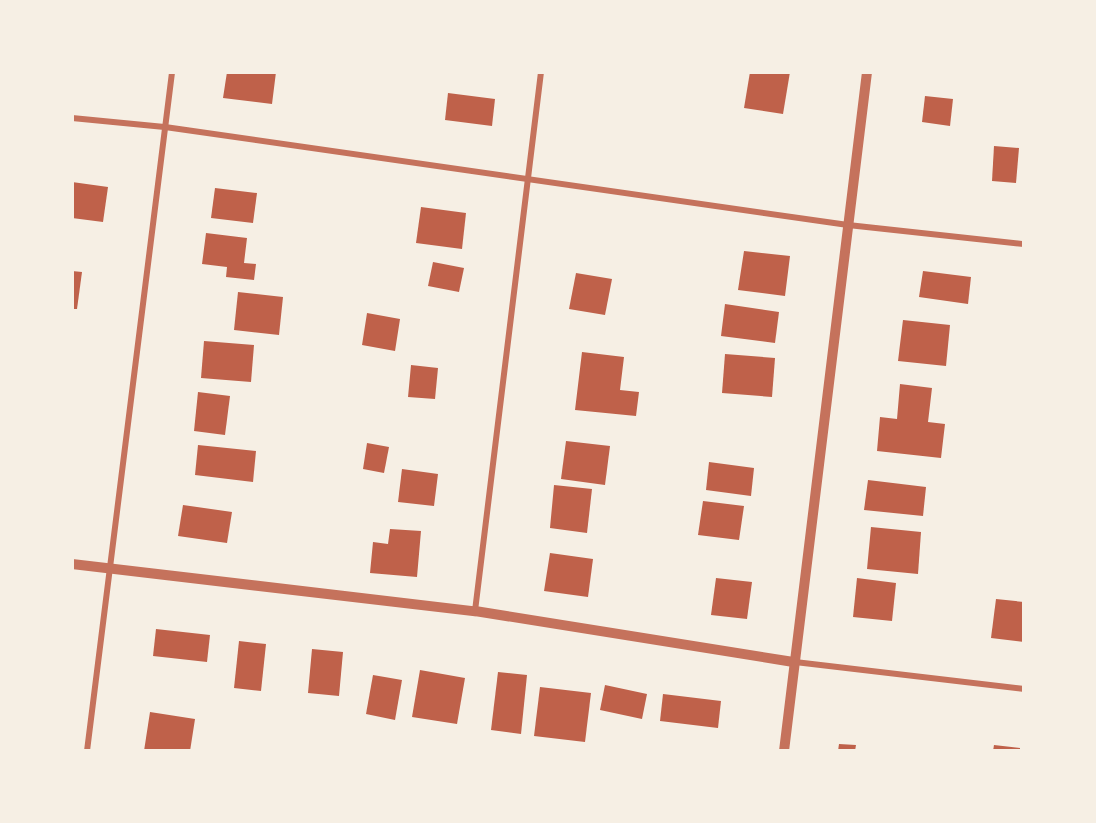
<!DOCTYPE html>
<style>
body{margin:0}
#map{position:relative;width:1096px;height:823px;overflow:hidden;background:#f6efe4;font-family:Raleway,sans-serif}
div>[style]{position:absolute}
.building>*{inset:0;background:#bf614a}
.minor>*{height:6px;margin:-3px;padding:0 3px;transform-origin:3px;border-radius:3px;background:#c5725c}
.tertiary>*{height:10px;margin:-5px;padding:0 5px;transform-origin:5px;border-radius:5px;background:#c5725c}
span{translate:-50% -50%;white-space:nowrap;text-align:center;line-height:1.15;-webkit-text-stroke:6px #f6efe4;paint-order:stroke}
.frame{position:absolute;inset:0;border:74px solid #f6efe4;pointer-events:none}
</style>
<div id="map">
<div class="building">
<div style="clip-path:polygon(227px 72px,276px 72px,272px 104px,223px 98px)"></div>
<div style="clip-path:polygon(750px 72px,790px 72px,783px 114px,744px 108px)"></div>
<div style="clip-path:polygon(448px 93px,495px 99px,492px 126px,445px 120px)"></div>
<div style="clip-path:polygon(925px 96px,953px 99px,950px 126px,922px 122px)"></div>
<div style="clip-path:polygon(994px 146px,1019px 148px,1016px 183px,992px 181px)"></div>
<div style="clip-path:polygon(72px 182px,108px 187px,103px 222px,72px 218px)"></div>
<div style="clip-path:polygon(215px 188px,257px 193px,253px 223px,211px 218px)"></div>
<div style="clip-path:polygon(421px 207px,466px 213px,462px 249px,416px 243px)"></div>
<div style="clip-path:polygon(206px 233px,247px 238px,244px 263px,256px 264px,254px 280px,226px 277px,227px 267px,202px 264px)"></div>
<div style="clip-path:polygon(744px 251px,790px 256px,785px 296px,738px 290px)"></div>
<div style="clip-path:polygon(433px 262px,464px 268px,459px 292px,428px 286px)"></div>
<div style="clip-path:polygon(72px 271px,82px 272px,77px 309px,72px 309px)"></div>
<div style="clip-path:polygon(923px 271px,971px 277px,968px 304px,919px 297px)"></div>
<div style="clip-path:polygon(576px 273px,612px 279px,605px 315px,569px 309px)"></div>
<div style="clip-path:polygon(238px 292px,283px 297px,279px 335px,234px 330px)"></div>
<div style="clip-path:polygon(725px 304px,779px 312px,775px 343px,721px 336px)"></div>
<div style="clip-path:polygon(367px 313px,400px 319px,395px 351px,362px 345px)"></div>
<div style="clip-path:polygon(903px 320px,950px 325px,946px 366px,898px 361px)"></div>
<div style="clip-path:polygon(204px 341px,254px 345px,251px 382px,201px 378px)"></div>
<div style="clip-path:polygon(582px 352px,624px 357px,620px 390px,639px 392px,636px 416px,575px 410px)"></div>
<div style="clip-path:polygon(725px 354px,775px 358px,772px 397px,722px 393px)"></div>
<div style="clip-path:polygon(411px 365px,438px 368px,435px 399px,408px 397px)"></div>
<div style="clip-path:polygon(900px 384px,932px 388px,928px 422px,945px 424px,941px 458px,877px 451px,880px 417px,897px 419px)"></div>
<div style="clip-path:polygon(198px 392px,230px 396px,225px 435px,194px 431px)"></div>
<div style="clip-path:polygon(566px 441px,610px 446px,605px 485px,561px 479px)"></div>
<div style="clip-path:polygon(367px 443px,389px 447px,384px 473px,363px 469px)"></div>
<div style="clip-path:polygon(198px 445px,256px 451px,253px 482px,195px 475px)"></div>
<div style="clip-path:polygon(709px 462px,754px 468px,751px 496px,706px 490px)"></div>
<div style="clip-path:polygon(402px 469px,438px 474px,434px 506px,398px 502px)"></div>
<div style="clip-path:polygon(868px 480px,926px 487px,923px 516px,864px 510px)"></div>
<div style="clip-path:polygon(554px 485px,592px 489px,587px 533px,550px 528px)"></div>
<div style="clip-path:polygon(703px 501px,744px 506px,739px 540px,698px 535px)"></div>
<div style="clip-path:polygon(183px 505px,232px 512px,227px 543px,178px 536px)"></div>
<div style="clip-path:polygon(871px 527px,921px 532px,918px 574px,867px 569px)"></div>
<div style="clip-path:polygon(390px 529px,421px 531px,417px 577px,370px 573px,373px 542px,388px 544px)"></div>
<div style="clip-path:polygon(550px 553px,593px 559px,588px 597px,544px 591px)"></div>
<div style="clip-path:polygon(716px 578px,752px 582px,747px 619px,711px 615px)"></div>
<div style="clip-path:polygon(857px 578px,896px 583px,892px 621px,853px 617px)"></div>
<div style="clip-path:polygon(996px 599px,1024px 602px,1024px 642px,991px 638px)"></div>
<div style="clip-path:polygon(156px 629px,210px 635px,207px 662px,153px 656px)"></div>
<div style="clip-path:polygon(239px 641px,266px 644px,261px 691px,234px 688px)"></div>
<div style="clip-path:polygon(312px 649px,343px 652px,339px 696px,308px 693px)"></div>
<div style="clip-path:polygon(420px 670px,465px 678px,457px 724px,412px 717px)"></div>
<div style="clip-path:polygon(498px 672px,527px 675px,521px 734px,491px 730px)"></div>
<div style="clip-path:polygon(373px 675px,402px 680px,395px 720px,366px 714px)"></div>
<div style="clip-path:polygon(605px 685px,647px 694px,642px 719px,600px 710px)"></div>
<div style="clip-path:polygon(540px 687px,591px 693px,585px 742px,534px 736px)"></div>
<div style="clip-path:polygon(663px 694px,721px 701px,718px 728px,660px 721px)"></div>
<div style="clip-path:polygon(150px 712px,195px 719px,190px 751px,144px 751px)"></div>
<div style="clip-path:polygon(839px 744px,856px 745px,855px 751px,838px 751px)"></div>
<div style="clip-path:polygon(994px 745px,1020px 748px,1020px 751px,993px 751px)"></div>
</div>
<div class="minor">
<div style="left:72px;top:118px;width:93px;rotate:5.5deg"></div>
<div style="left:165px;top:127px;width:690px;rotate:8.17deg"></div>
<div style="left:848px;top:225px;width:177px;rotate:6.2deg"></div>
<div style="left:475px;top:611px;width:543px;rotate:-83.02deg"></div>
<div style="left:795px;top:662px;width:231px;rotate:6.7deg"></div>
<div style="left:87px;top:751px;width:684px;rotate:-82.86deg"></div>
</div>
<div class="tertiary">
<div style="left:72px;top:564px;width:406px;rotate:6.7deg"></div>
<div style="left:475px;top:611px;width:324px;rotate:9.1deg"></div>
<div style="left:784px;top:751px;width:684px;rotate:-83.03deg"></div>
</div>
<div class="frame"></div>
</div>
